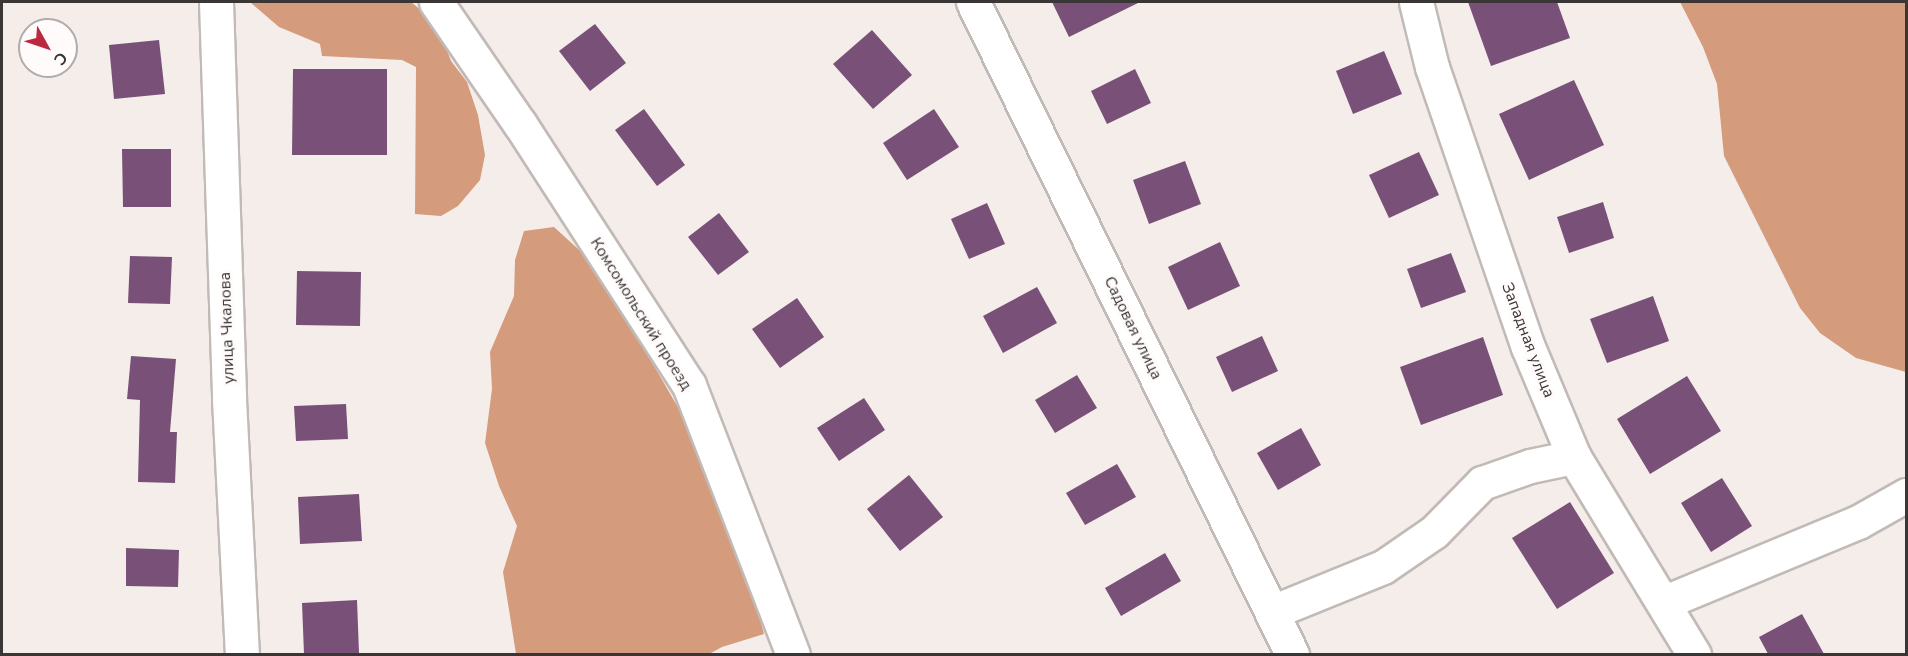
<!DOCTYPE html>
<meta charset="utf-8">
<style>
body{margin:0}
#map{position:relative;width:1908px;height:656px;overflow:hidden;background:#f5ede9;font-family:"Nunito Sans",sans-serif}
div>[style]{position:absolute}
.forest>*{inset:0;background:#d49b7d}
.building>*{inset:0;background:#795078}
.roads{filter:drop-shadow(2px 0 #c2bab6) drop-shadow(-2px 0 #c2bab6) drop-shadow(0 2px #c2bab6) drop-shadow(0 -2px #c2bab6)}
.minor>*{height:33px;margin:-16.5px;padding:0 16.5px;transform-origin:16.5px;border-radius:16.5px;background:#fff}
span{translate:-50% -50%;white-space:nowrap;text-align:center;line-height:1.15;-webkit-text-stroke:6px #fffbfa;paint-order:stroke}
.street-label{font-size:16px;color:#393635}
.frame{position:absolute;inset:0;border:3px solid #393635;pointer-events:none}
.north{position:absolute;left:18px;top:18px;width:60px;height:60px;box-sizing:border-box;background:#fffbfa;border:2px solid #b0acab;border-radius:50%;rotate:130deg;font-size:16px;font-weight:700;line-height:24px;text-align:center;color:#393635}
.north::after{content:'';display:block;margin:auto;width:21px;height:27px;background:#ba293e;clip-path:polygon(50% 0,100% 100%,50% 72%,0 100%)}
</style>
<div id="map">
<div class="forest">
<div style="clip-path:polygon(250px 2px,411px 2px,428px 16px,441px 35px,451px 61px,467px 82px,478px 115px,485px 155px,480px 180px,458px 206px,441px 216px,415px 214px,416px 67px,402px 60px,322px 56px,320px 44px,279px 27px)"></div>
<div style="clip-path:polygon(1680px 2px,1906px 2px,1906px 372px,1856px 358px,1820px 333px,1800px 308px,1724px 156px,1717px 84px,1703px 47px)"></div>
<div style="clip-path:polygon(554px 227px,589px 259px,624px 314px,694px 435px,739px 545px,745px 582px,756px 604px,764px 634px,722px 647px,709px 654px,516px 654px,503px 572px,517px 526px,499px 486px,485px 443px,492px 389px,490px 352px,514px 296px,515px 260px,524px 231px)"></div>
</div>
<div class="building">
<div style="clip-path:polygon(1052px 2px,1140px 2px,1069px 37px)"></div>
<div style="clip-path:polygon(1468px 2px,1557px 2px,1570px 38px,1491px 66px)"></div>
<div style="clip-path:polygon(595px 24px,626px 63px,590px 91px,559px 51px)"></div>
<div style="clip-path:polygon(872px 30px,912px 75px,873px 109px,833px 64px)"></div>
<div style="clip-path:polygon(159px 40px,165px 94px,114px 99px,109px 45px)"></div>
<div style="clip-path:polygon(1384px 51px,1402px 94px,1353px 114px,1336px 71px)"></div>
<div style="clip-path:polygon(293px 69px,387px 69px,387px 155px,292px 155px)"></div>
<div style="clip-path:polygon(1135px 69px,1151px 103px,1107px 124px,1091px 91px)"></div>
<div style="clip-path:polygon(1574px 80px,1604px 145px,1529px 180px,1499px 114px)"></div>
<div style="clip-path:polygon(644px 109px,685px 165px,657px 186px,615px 130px)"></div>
<div style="clip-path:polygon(934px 109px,959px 147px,907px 180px,883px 143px)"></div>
<div style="clip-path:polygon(122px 149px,171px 149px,171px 207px,123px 207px)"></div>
<div style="clip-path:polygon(1419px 152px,1439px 195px,1389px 218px,1369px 175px)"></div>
<div style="clip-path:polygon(1185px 161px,1201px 204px,1149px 224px,1133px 180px)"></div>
<div style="clip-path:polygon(1603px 202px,1614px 238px,1569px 253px,1557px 217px)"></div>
<div style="clip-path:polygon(987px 203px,1005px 244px,969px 259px,951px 219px)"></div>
<div style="clip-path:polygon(719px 213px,749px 252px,718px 275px,688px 237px)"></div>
<div style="clip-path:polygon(1220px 242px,1240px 286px,1188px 310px,1168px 267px)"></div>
<div style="clip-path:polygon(1451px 253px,1466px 292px,1421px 308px,1407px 269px)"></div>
<div style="clip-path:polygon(130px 256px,172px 257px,170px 304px,128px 303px)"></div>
<div style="clip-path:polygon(297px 271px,361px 272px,360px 326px,296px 325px)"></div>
<div style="clip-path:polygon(1037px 287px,1057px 323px,1003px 353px,983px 316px)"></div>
<div style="clip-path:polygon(1653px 296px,1669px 341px,1607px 363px,1590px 319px)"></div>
<div style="clip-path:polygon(797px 298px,824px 337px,780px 368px,752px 329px)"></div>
<div style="clip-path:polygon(1262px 336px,1278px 371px,1232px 392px,1216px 357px)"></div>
<div style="clip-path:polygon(1483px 337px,1503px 395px,1421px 425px,1400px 367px)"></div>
<div style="clip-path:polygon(131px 356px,176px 359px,170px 432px,177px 432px,175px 483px,138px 482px,140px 400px,127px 399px)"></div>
<div style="clip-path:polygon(1077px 375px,1097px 408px,1055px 433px,1035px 400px)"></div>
<div style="clip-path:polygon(1687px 376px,1721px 431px,1650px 474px,1617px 419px)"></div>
<div style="clip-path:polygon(864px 398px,885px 430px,839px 461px,817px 428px)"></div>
<div style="clip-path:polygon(346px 404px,348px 439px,296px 441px,294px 406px)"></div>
<div style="clip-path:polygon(1301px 428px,1321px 465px,1278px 490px,1257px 453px)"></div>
<div style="clip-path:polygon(1117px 464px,1136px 497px,1085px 525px,1066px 493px)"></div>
<div style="clip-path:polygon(909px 475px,943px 517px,900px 551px,867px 509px)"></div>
<div style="clip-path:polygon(1722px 478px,1752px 526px,1711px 552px,1681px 503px)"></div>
<div style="clip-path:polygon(359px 494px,362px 541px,300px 544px,298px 497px)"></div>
<div style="clip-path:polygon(1570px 502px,1614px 573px,1557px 609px,1512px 538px)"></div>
<div style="clip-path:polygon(126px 548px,179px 550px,178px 587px,126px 586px)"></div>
<div style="clip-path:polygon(1165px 553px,1181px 581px,1121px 616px,1105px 588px)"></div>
<div style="clip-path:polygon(357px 600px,359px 653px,304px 654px,302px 603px)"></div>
<div style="clip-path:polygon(1802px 614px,1824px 654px,1768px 654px,1759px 637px)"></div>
</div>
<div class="roads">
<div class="minor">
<div style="left:216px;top:2px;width:397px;rotate:88.1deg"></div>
<div style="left:229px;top:399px;width:255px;rotate:87.1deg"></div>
<div style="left:436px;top:2px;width:148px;rotate:55.5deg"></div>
<div style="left:520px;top:124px;width:311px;rotate:57.1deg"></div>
<div style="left:689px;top:385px;width:288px;rotate:68.9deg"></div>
<div style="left:973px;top:2px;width:726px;rotate:63.93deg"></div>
<div style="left:1416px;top:2px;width:67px;rotate:76.2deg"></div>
<div style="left:1432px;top:67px;width:296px;rotate:71.1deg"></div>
<div style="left:1528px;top:347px;width:119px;rotate:67.3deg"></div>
<div style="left:1574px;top:457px;width:231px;rotate:58.7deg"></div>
<div style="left:1665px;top:602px;width:209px;rotate:-22.5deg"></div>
<div style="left:1858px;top:522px;width:55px;rotate:-29.4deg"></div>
<div style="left:1272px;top:612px;width:120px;rotate:-22.1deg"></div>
<div style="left:1383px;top:567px;width:62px;rotate:-34.5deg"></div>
<div style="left:1434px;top:532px;width:69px;rotate:-45.6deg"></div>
<div style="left:1482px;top:483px;width:51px;rotate:-19.5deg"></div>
<div style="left:1530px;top:466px;width:45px;rotate:-11.6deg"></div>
</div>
</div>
<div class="street-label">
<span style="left:641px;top:314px;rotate:58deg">Комсомольский проезд</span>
<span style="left:227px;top:328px;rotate:-92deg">улица Чкалова</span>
<span style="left:1133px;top:328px;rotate:64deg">Садовая улица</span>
<span style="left:1528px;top:340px;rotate:69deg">Западная улица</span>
</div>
<div class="frame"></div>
<div class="north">С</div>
</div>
